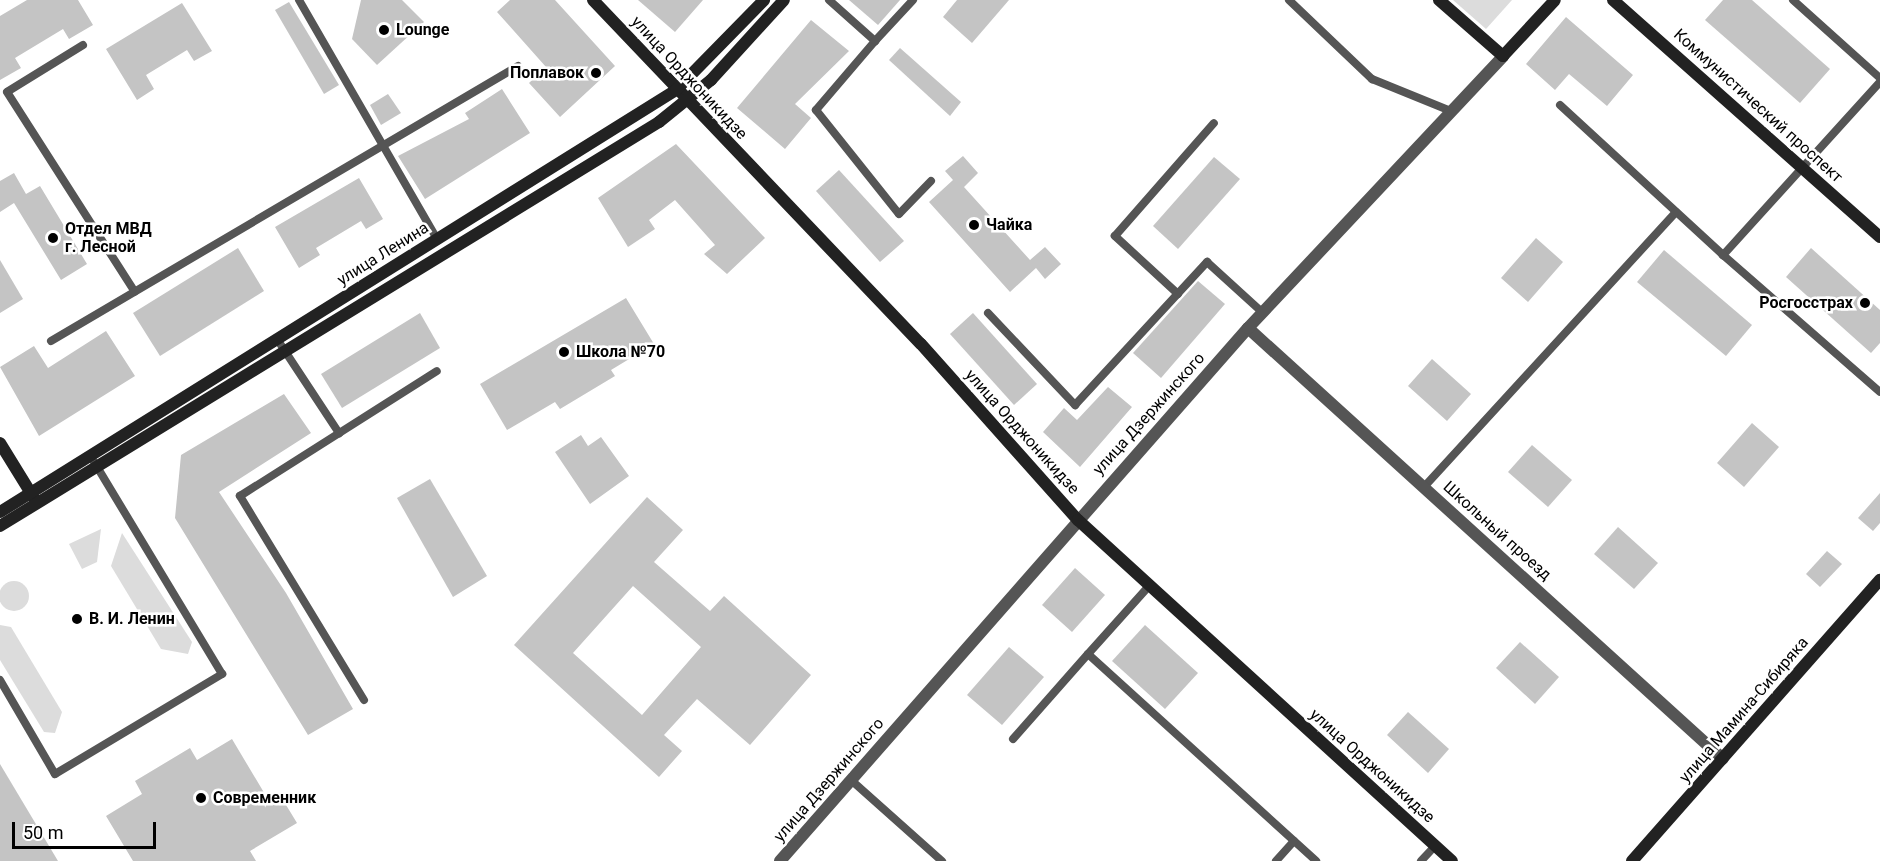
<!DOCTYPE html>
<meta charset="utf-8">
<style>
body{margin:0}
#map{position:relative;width:1880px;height:861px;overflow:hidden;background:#fff;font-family:Roboto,sans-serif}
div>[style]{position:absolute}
.green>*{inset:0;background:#dcdcdc}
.round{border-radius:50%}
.building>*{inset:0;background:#c4c4c4}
.lane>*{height:8px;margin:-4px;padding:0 4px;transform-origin:4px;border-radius:4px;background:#555}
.street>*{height:12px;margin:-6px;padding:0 6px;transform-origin:6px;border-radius:6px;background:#555}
.secondary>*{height:12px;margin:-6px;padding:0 6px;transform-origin:6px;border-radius:6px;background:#222}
.dots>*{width:16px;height:16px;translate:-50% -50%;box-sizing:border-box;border:3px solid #fff;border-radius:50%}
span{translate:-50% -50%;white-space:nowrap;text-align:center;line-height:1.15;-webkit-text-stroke:5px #fff;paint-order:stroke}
.poi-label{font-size:16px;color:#000;font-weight:700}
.left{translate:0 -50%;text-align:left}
.right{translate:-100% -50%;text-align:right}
.street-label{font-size:16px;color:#000}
.scale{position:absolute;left:12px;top:822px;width:144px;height:27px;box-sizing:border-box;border:3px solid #000;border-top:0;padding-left:8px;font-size:18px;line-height:21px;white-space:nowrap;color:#000;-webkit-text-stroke:4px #fff;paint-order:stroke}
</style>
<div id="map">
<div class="green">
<div style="clip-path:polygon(1453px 0,1512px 0,1486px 29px)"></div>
<div style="clip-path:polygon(101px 529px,97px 562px,82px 569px,69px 544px)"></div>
<div style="clip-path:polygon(122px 533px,192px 642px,188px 654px,161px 649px,111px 566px)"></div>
<div class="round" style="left:-1px;top:581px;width:30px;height:30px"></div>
<div style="clip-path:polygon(0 625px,11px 627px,62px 712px,55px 733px,44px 732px,0 660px)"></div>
</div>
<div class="building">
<div style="clip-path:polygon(27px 0,78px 0,93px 25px,69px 39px,63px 29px,15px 58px,21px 68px,0 80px,0 16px)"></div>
<div style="clip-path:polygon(361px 0,402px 0,424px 22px,377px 65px,352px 39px)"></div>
<div style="clip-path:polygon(510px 0,555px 0,615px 66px,560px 117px,529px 83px,546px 67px,497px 12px)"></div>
<div style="clip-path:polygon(638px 0,703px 0,675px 32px)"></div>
<div style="clip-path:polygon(849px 0,900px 0,878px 25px)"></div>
<div style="clip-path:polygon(957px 0,1009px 0,972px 43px,943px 17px)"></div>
<div style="clip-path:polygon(1723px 0,1752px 0,1830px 69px,1800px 103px,1705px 20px)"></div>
<div style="clip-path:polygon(289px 2px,339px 85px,324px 94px,275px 10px)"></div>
<div style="clip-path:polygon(182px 3px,212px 51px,194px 61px,187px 50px,146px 75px,154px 89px,137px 100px,106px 49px)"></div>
<div style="clip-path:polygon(1566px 17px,1633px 75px,1607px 106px,1569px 74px,1555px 90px,1526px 64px)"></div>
<div style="clip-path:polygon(811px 20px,849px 51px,795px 104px,811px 118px,785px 149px,737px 108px)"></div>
<div style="clip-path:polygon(900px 48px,961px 102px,950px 116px,889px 60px)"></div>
<div style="clip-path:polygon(502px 89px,530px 133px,425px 199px,398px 156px,469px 119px,465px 113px)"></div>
<div style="clip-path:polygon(388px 94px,401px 113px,381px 125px,370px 105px)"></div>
<div style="clip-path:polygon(676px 144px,765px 238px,727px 274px,704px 254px,715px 245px,675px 200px,649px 220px,655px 229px,628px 247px,598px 198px)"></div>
<div style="clip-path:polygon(963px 156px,978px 173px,964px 187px,1030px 260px,1045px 247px,1061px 264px,1045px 279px,1036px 268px,1010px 292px,929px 202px,953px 180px,945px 171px)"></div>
<div style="clip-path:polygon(1214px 157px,1240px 179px,1178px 249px,1153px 226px)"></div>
<div style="clip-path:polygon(839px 170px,904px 241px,880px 262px,816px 191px)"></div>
<div style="clip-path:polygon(14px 173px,26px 194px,40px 186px,87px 264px,61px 280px,14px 203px,0 212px,0 181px)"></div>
<div style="clip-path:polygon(359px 178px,383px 219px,366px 229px,361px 221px,316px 248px,320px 255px,299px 268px,275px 227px)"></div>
<div style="clip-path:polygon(1536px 238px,1563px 262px,1528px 302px,1501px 278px)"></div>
<div style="clip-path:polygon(238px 248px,264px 291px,160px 356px,133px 313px)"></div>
<div style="clip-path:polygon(1811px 248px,1880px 310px,1880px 343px,1871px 353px,1786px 277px)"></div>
<div style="clip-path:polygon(1664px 250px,1752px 325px,1726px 356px,1637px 282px)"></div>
<div style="clip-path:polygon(0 260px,23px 299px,0 313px)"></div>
<div style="clip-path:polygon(1198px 281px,1225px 304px,1161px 378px,1133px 353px)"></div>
<div style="clip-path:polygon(626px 298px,654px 344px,611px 370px,615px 376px,560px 409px,555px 402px,507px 430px,480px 384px)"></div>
<div style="clip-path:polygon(420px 313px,440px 348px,342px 408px,321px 374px)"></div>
<div style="clip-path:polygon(973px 313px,1037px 384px,1014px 405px,950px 334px)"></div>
<div style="clip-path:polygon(106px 331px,135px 376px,39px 436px,0 367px,34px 346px,48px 368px)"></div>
<div style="clip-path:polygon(1432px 359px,1471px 394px,1447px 421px,1408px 386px)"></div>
<div style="clip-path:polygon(1108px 387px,1132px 407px,1080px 467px,1043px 432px,1064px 408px,1077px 420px)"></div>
<div style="clip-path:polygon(284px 394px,311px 433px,219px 492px,286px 593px,353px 709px,308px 735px,175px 518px,181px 455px)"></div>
<div style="clip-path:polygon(1752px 423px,1779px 447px,1744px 487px,1717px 463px)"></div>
<div style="clip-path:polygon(581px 435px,588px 446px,601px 437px,629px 476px,590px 504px,555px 452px)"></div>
<div style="clip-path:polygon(1532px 445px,1572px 480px,1548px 507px,1508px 472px)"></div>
<div style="clip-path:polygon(430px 479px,487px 576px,453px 597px,397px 498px)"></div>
<div style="clip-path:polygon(1880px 493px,1880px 523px,1873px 531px,1858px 518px)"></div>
<div style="clip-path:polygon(evenodd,647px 497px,683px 530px,654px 562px,710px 611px,724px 596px,811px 675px,750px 745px,697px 699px,664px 735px,682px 751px,659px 777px,514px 645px,647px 497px,633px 586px,701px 647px,642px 715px,573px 653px,633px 586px)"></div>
<div style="clip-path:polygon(1618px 527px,1658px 563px,1634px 589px,1594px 554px)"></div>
<div style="clip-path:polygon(1827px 551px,1842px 564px,1820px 587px,1806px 574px)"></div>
<div style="clip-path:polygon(1075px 568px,1105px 595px,1072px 632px,1042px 605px)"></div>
<div style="clip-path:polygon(1145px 625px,1198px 673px,1165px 709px,1112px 661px)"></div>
<div style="clip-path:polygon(1520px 642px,1559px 677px,1535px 704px,1496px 668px)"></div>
<div style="clip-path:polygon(1009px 647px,1044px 677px,1002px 725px,967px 695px)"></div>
<div style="clip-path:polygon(1408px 712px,1449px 749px,1428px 773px,1387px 735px)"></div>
<div style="clip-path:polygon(232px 739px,269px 801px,280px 795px,297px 823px,250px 851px,256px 861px,133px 861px,106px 816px,142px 794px,135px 781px,190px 748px,197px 760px)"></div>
<div style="clip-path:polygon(0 764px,58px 861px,0 861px)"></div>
</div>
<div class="lane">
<div style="left:299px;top:0;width:276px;rotate:60deg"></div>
<div style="left:829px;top:0;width:62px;rotate:41.7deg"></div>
<div style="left:875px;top:41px;width:91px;rotate:130.5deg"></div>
<div style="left:816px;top:110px;width:133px;rotate:51.4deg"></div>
<div style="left:899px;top:214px;width:46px;rotate:-45.9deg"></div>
<div style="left:1289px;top:0;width:115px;rotate:43.6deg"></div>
<div style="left:1372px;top:79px;width:85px;rotate:22.1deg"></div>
<div style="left:1793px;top:0;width:117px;rotate:41.9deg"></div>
<div style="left:875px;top:41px;width:56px;rotate:-47.2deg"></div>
<div style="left:83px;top:45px;width:89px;rotate:148.3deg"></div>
<div style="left:7px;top:92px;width:237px;rotate:57.4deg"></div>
<div style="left:1880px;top:82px;width:234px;rotate:132.2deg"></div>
<div style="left:1723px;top:255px;width:208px;rotate:41.1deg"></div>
<div style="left:1560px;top:105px;width:222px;rotate:42.6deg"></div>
<div style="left:1178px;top:294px;width:86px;rotate:-137.4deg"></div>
<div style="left:1115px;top:236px;width:150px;rotate:-48.8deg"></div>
<div style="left:988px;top:313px;width:127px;rotate:46.6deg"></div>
<div style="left:1075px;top:405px;width:195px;rotate:-47.3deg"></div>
<div style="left:1207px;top:262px;width:76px;rotate:42.3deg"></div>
<div style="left:277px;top:339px;width:113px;rotate:56.6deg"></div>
<div style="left:51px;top:341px;width:542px;rotate:-30.49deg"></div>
<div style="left:1424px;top:487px;width:373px;rotate:-47.5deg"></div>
<div style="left:1088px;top:654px;width:93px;rotate:-48.1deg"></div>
<div style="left:0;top:680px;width:109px;rotate:59.7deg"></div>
<div style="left:55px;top:774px;width:195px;rotate:-30.9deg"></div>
<div style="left:222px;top:674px;width:248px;rotate:-121.1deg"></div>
<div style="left:364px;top:700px;width:239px;rotate:-121.3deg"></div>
<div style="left:240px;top:496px;width:233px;rotate:-32.4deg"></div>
<div style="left:1013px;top:739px;width:113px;rotate:-48.6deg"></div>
<div style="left:1088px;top:654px;width:308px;rotate:42.2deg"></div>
<div style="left:851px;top:780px;width:122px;rotate:41.7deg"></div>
<div style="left:1276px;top:861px;width:27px;rotate:-48deg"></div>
<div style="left:1421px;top:861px;width:21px;rotate:-47deg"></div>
</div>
<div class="street">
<div style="left:1248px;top:328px;width:641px;rotate:42.22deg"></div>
<div style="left:780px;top:861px;width:709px;rotate:-48.72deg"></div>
<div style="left:1248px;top:328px;width:373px;rotate:-46.8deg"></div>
</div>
<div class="secondary">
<div style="left:593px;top:0;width:475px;rotate:46.4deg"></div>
<div style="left:921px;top:344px;width:236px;rotate:48.3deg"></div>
<div style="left:1078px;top:520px;width:506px;rotate:42.36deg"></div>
<div style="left:1439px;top:0;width:85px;rotate:41.2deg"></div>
<div style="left:1503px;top:56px;width:76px;rotate:-47.1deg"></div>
<div style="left:1613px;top:0;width:357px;rotate:41.6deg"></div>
<div style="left:0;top:443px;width:65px;rotate:58.3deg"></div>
<div style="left:0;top:512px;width:797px;rotate:-31.97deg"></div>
<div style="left:676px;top:90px;width:126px;rotate:-45.6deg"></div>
<div style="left:0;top:526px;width:773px;rotate:-31.51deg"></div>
<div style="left:659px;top:122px;width:67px;rotate:-38.9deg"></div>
<div style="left:711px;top:80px;width:108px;rotate:-47.6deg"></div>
<div style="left:1632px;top:861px;width:375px;rotate:-48.6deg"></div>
</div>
<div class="dots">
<div style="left:384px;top:30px;background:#000"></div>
<div style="left:596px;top:73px;background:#000"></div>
<div style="left:974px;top:225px;background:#000"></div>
<div style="left:53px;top:238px;background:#000"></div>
<div style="left:1865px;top:303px;background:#000"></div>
<div style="left:564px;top:352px;background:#000"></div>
<div style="left:77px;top:619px;background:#000"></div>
<div style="left:201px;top:798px;background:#000"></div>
</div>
<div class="poi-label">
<span class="left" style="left:396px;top:30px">Lounge</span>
<span class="right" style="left:584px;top:73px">Поплавок</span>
<span class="left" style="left:986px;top:225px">Чайка</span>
<span class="left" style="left:65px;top:238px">Отдел МВД<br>г. Лесной</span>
<span class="right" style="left:1853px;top:303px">Росгосстрах</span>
<span class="left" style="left:576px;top:352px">Школа №70</span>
<span class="left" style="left:89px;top:619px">В. И. Ленин</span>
<span class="left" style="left:213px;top:798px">Современник</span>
</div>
<div class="street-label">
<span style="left:689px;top:78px;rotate:47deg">улица Орджоникидзе</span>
<span style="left:1758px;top:106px;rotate:42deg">Коммунистический проспект</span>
<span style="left:383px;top:254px;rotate:-32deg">улица Ленина</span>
<span style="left:1149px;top:414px;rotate:-48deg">улица Дзержинского</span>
<span style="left:1022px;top:432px;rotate:48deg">улица Орджоникидзе</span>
<span style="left:1497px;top:531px;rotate:42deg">Школьный проезд</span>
<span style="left:1744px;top:710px;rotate:-49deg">улица Мамина-Сибиряка</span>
<span style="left:1372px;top:766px;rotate:42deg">улица Орджоникидзе</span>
<span style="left:829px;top:780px;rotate:-49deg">улица Дзержинского</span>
</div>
<div class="scale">50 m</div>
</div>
